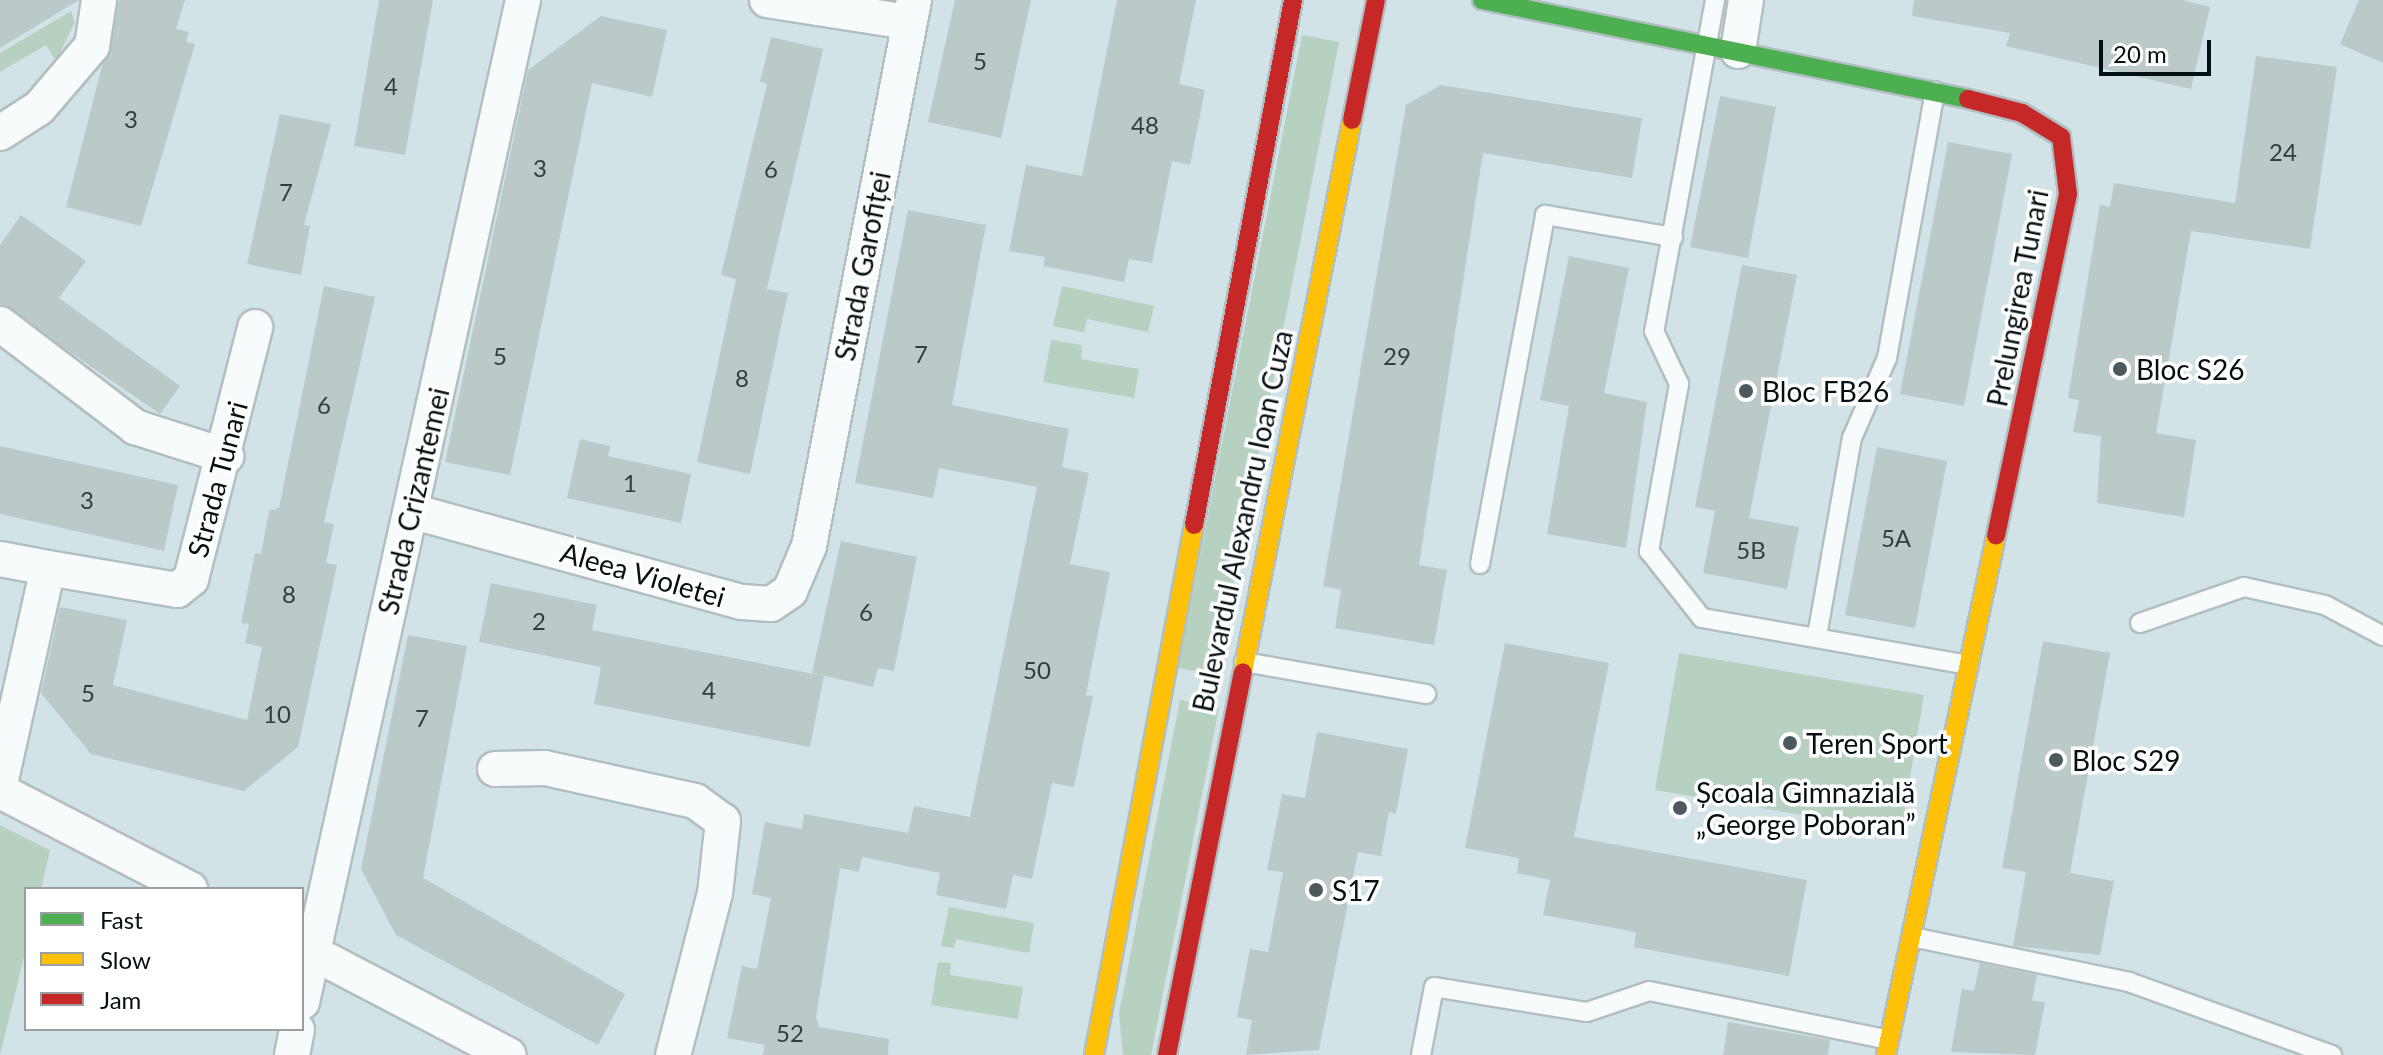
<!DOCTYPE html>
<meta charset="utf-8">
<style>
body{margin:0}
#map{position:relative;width:2383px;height:1055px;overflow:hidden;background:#d2e3e7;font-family:Lato,sans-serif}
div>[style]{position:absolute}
.green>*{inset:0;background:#b6d1c0}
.building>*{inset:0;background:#bbc9c9}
.roads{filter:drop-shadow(2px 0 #b1bfc2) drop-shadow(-2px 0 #b1bfc2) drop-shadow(0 2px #b1bfc2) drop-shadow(0 -2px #b1bfc2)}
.lane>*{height:18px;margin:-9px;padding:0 9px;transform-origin:9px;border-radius:9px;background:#f8fbfb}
.street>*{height:34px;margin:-17px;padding:0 17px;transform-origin:17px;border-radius:17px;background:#f8fbfb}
.fast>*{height:18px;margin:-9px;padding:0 9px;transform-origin:9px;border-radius:9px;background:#4caf50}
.slow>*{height:18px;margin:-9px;padding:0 9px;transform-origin:9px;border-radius:9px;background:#ffc107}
.jam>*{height:18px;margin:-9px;padding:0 9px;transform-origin:9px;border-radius:9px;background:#c62828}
.dots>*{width:22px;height:22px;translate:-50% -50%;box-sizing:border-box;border:4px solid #fff;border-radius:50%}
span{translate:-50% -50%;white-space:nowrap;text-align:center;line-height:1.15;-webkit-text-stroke:7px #fff;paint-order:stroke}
.number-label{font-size:24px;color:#323e40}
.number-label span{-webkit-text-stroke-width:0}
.street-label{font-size:28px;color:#051013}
.poi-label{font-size:28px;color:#051013}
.left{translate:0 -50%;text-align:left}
.legend{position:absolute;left:24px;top:887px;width:280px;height:144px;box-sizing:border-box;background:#fff;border:2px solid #9b9fa1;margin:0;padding:10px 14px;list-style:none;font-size:24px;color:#051013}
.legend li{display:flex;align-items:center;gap:16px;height:40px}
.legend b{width:40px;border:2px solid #9b9fa1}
.scale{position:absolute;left:2099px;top:40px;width:112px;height:36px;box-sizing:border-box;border:4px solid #051013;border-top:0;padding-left:10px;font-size:24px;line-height:28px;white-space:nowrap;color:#051013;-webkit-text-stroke:6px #fff;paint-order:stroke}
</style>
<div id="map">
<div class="green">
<div style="clip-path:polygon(71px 11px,75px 22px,56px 61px,46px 45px,0 72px,0 53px)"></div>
<div style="clip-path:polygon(1302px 35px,1339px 42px,1216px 675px,1178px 668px)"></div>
<div style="clip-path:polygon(1062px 286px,1154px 306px,1148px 332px,1087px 319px,1084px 332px,1053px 326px)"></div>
<div style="clip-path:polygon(1051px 340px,1082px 345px,1081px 359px,1139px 369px,1134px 398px,1043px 382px)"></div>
<div style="clip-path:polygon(1679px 653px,1924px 695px,1901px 832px,1655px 790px)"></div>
<div style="clip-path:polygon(1180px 700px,1219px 708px,1151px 1055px,1123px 1055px,1119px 1013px)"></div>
<div style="clip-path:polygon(0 825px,50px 850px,41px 889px,26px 889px,26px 949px,0 1055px)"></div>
<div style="clip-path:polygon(949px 907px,1034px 923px,1029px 953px,956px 939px,954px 948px,941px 946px)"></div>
<div style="clip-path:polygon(938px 962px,951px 963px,950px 975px,1023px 987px,1018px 1019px,931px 1005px)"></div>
</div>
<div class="building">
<div style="clip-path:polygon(0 0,79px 0,0 48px)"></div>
<div style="clip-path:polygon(119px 0,185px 0,176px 29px,189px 32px,186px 42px,195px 44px,141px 226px,66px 207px)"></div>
<div style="clip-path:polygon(379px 0,433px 0,405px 155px,354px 146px)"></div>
<div style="clip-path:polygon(955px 0,1031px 0,1001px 138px,928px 122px)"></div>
<div style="clip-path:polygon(1117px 0,1196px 0,1179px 84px,1205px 90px,1190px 165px,1172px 161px,1152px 263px,1129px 259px,1124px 282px,1043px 266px,1045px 257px,1009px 251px,1026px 165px,1082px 176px)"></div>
<div style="clip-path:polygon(1914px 0,2182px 0,2210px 7px,2191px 89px,2006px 46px,2010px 33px,1912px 16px)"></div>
<div style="clip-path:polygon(2359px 0,2383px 0,2383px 63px,2340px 44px)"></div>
<div style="clip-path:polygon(601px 16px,667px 30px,652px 97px,592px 83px,510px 475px,445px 462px,528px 70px)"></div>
<div style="clip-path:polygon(771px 37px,823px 49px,767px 289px,788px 293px,750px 474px,697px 462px,736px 279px,721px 275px,767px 84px,760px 82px)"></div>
<div style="clip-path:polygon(2256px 56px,2337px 67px,2310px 249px,2191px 231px,2156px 433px,2196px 440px,2184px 517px,2097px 503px,2101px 436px,2073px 432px,2079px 400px,2068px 398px,2100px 205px,2110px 207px,2114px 183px,2235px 203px)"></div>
<div style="clip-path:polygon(1441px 85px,1642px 118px,1632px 178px,1483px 153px,1419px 565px,1447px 570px,1434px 645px,1335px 628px,1341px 590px,1323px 586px,1406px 105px)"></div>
<div style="clip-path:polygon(1720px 96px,1776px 107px,1748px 258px,1690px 247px)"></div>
<div style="clip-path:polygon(280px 114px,331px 124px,304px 225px,310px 226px,301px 275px,247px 264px)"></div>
<div style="clip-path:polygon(1948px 142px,2012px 154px,1964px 406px,1900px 394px)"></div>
<div style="clip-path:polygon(908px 210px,986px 225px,952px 405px,1069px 429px,1062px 467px,1089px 473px,1070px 564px,1110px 572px,1086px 695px,1093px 696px,1074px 787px,1052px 783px,1032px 879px,1013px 875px,1006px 909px,936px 895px,940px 873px,862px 857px,859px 872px,840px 868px,816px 1017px,819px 1027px,889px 1039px,888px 1055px,763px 1055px,765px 1045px,727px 1038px,742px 966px,757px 969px,771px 898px,752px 894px,765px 822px,802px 829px,804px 814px,908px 833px,914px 806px,970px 817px,1037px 487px,939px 468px,933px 498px,855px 483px)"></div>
<div style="clip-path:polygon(21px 215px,86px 261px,59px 298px,180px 386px,160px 414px,0 304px,0 245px)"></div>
<div style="clip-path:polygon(1569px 256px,1629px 268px,1604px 393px,1647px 402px,1626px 548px,1547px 534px,1569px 406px,1540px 400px)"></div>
<div style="clip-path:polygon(1742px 265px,1797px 275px,1749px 518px,1799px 527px,1787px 589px,1703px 573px,1715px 511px,1695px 507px)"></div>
<div style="clip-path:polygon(324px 286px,375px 297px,324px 522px,334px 524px,326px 563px,337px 565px,298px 747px,244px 791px,91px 754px,41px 693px,60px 607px,127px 620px,113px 685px,247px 720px,262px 647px,245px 643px,249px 624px,241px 623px,255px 553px,261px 554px,269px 511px,279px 508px)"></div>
<div style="clip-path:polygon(580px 439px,610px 446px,608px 456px,691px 474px,681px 523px,567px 498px)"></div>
<div style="clip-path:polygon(0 446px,178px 485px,164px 551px,0 514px)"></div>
<div style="clip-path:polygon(1877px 447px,1947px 461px,1915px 628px,1845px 615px)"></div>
<div style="clip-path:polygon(841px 541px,917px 557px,894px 671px,878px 668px,873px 687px,812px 673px)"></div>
<div style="clip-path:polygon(491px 583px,597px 605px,592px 630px,824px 676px,810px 747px,594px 704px,601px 667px,479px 642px)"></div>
<div style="clip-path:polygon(408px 635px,467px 646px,423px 878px,625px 994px,598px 1045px,396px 935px,361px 869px)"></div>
<div style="clip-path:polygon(2043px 641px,2110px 653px,2070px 873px,2114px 881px,2100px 955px,2013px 946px,2026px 872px,2002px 868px)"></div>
<div style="clip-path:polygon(1505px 643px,1609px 663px,1574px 837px,1807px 880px,1789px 976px,1634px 947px,1636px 932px,1543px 915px,1550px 880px,1517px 873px,1519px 858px,1465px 848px)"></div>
<div style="clip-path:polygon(1317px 732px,1408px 749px,1396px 814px,1389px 812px,1381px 856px,1358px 852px,1319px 1050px,1246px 1055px,1252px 1020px,1237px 1017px,1250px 949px,1268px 952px,1283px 872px,1267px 870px,1282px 794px,1305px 798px)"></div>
<div style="clip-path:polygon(1980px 963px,2037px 975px,2032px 1001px,2045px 1002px,2035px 1055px,1951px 1052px,1962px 989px,1974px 991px)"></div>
<div style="clip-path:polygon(1728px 1022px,1830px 1040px,1828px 1055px,1723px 1055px)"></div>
</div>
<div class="roads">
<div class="lane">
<div style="left:1715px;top:0;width:337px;rotate:100.4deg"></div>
<div style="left:1654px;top:331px;width:59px;rotate:64.7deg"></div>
<div style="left:1679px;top:384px;width:170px;rotate:100.2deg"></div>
<div style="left:1649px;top:551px;width:85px;rotate:51.7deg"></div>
<div style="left:1702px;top:618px;width:271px;rotate:10deg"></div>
<div style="left:1480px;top:564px;width:355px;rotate:-79.4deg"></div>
<div style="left:1545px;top:215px;width:130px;rotate:9.8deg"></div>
<div style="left:2140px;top:623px;width:110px;rotate:-19.1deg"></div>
<div style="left:2244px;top:587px;width:83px;rotate:12.5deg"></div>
<div style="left:2325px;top:605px;width:66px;rotate:28.1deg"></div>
<div style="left:1817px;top:636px;width:201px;rotate:-80deg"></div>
<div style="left:1852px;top:438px;width:87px;rotate:-66.4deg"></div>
<div style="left:1887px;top:358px;width:271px;rotate:-79.8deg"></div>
<div style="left:1244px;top:662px;width:185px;rotate:10deg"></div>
<div style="left:1912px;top:937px;width:222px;rotate:11.7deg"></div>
<div style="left:2129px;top:982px;width:216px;rotate:19.8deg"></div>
<div style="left:1421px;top:1055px;width:69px;rotate:-79.2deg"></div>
<div style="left:1434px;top:987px;width:155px;rotate:9.3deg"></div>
<div style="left:1587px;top:1012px;width:65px;rotate:-18.7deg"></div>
<div style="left:1649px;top:991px;width:245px;rotate:11.5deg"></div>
</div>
<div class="street">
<div style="left:767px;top:0;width:143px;rotate:8.9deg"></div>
<div style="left:1738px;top:51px;width:52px;rotate:-81.1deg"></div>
<div style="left:0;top:133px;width:46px;rotate:-32.7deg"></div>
<div style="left:39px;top:108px;width:82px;rotate:-49.5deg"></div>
<div style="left:92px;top:46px;width:47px;rotate:-81.3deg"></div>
<div style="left:0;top:324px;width:170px;rotate:37.3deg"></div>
<div style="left:135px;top:427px;width:96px;rotate:17.7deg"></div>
<div style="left:411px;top:511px;width:343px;rotate:15.4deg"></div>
<div style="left:742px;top:602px;width:29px;rotate:4deg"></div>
<div style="left:771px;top:604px;width:23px;rotate:-34deg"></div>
<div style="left:790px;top:591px;width:49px;rotate:-67.1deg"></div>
<div style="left:809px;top:546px;width:556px;rotate:-79.11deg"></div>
<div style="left:0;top:559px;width:49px;rotate:10.6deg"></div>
<div style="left:495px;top:769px;width:50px;rotate:-1.1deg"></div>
<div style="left:545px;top:768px;width:154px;rotate:12.4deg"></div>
<div style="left:695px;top:801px;width:34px;rotate:36deg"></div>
<div style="left:723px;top:821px;width:72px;rotate:96.3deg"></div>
<div style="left:715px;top:893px;width:167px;rotate:104.5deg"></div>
<div style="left:0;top:784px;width:221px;rotate:-77.5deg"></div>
<div style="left:48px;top:568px;width:131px;rotate:9.7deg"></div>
<div style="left:177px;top:590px;width:18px;rotate:-38deg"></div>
<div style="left:191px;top:579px;width:260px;rotate:-75.7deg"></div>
<div style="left:0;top:791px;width:214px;rotate:27.3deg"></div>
<div style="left:302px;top:947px;width:233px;rotate:27.6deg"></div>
<div style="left:302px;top:1002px;width:1026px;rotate:-77.56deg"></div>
<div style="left:292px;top:1055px;width:26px;rotate:-79deg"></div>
</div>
<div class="fast">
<div style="left:1482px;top:0;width:496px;rotate:11.5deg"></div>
</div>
<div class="slow">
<div style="left:1243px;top:672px;width:563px;rotate:-78.83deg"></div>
<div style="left:1094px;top:1055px;width:539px;rotate:-79.32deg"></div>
<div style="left:1886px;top:1055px;width:531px;rotate:-78.03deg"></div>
</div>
<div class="jam">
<div style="left:1968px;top:99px;width:56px;rotate:14.5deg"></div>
<div style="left:2022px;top:113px;width:46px;rotate:31.6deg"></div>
<div style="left:2061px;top:137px;width:57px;rotate:83deg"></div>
<div style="left:2068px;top:194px;width:349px;rotate:101.9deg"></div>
<div style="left:1352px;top:120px;width:122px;rotate:-78.7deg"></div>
<div style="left:1194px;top:525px;width:534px;rotate:-79.32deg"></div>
<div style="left:1167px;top:1055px;width:390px;rotate:-78.8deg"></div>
</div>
</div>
<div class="dots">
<div style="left:2120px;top:369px;background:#4d5a5d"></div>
<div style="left:1746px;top:391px;background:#4d5a5d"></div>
<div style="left:1790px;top:743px;background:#4d5a5d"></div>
<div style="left:2056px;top:760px;background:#4d5a5d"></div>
<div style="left:1680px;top:808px;background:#4d5a5d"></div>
<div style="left:1316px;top:890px;background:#4d5a5d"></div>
</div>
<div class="number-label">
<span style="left:980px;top:61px">5</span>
<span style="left:391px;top:86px">4</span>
<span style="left:131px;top:119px">3</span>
<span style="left:1145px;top:125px">48</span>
<span style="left:2283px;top:152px">24</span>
<span style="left:540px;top:168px">3</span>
<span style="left:771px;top:169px">6</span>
<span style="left:286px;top:192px">7</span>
<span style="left:921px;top:354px">7</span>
<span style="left:500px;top:356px">5</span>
<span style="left:1397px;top:356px">29</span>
<span style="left:742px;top:378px">8</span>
<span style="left:324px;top:405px">6</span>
<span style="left:630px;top:483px">1</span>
<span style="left:87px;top:500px">3</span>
<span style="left:1896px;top:538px">5A</span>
<span style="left:1751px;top:550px">5B</span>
<span style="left:289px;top:594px">8</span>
<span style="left:866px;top:612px">6</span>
<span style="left:539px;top:621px">2</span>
<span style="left:1037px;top:670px">50</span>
<span style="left:709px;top:690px">4</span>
<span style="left:88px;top:693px">5</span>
<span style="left:277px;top:714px">10</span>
<span style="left:422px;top:718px">7</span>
<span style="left:790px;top:1033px">52</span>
</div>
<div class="street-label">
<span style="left:862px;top:266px;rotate:-79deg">Strada Garofiței</span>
<span style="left:2017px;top:298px;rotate:-79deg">Prelungirea Tunari</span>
<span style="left:217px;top:479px;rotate:-75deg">Strada Tunari</span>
<span style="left:413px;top:501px;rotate:-77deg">Strada Crizantemei</span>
<span style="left:1242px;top:521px;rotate:-78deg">Bulevardul Alexandru Ioan Cuza</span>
<span style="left:643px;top:574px;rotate:16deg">Aleea Violetei</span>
</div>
<div class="poi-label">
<span class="left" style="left:2136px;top:369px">Bloc S26</span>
<span class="left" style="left:1762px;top:391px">Bloc FB26</span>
<span class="left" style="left:1806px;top:743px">Teren Sport</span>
<span class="left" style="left:2072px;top:760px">Bloc S29</span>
<span class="left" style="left:1696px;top:808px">Școala Gimnazială<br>„George Poboran”</span>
<span class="left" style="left:1332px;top:890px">S17</span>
</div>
<ul class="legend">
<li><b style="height:10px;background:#4caf50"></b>Fast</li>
<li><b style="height:10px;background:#ffc107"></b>Slow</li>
<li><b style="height:10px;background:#c62828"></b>Jam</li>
</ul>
<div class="scale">20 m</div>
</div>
